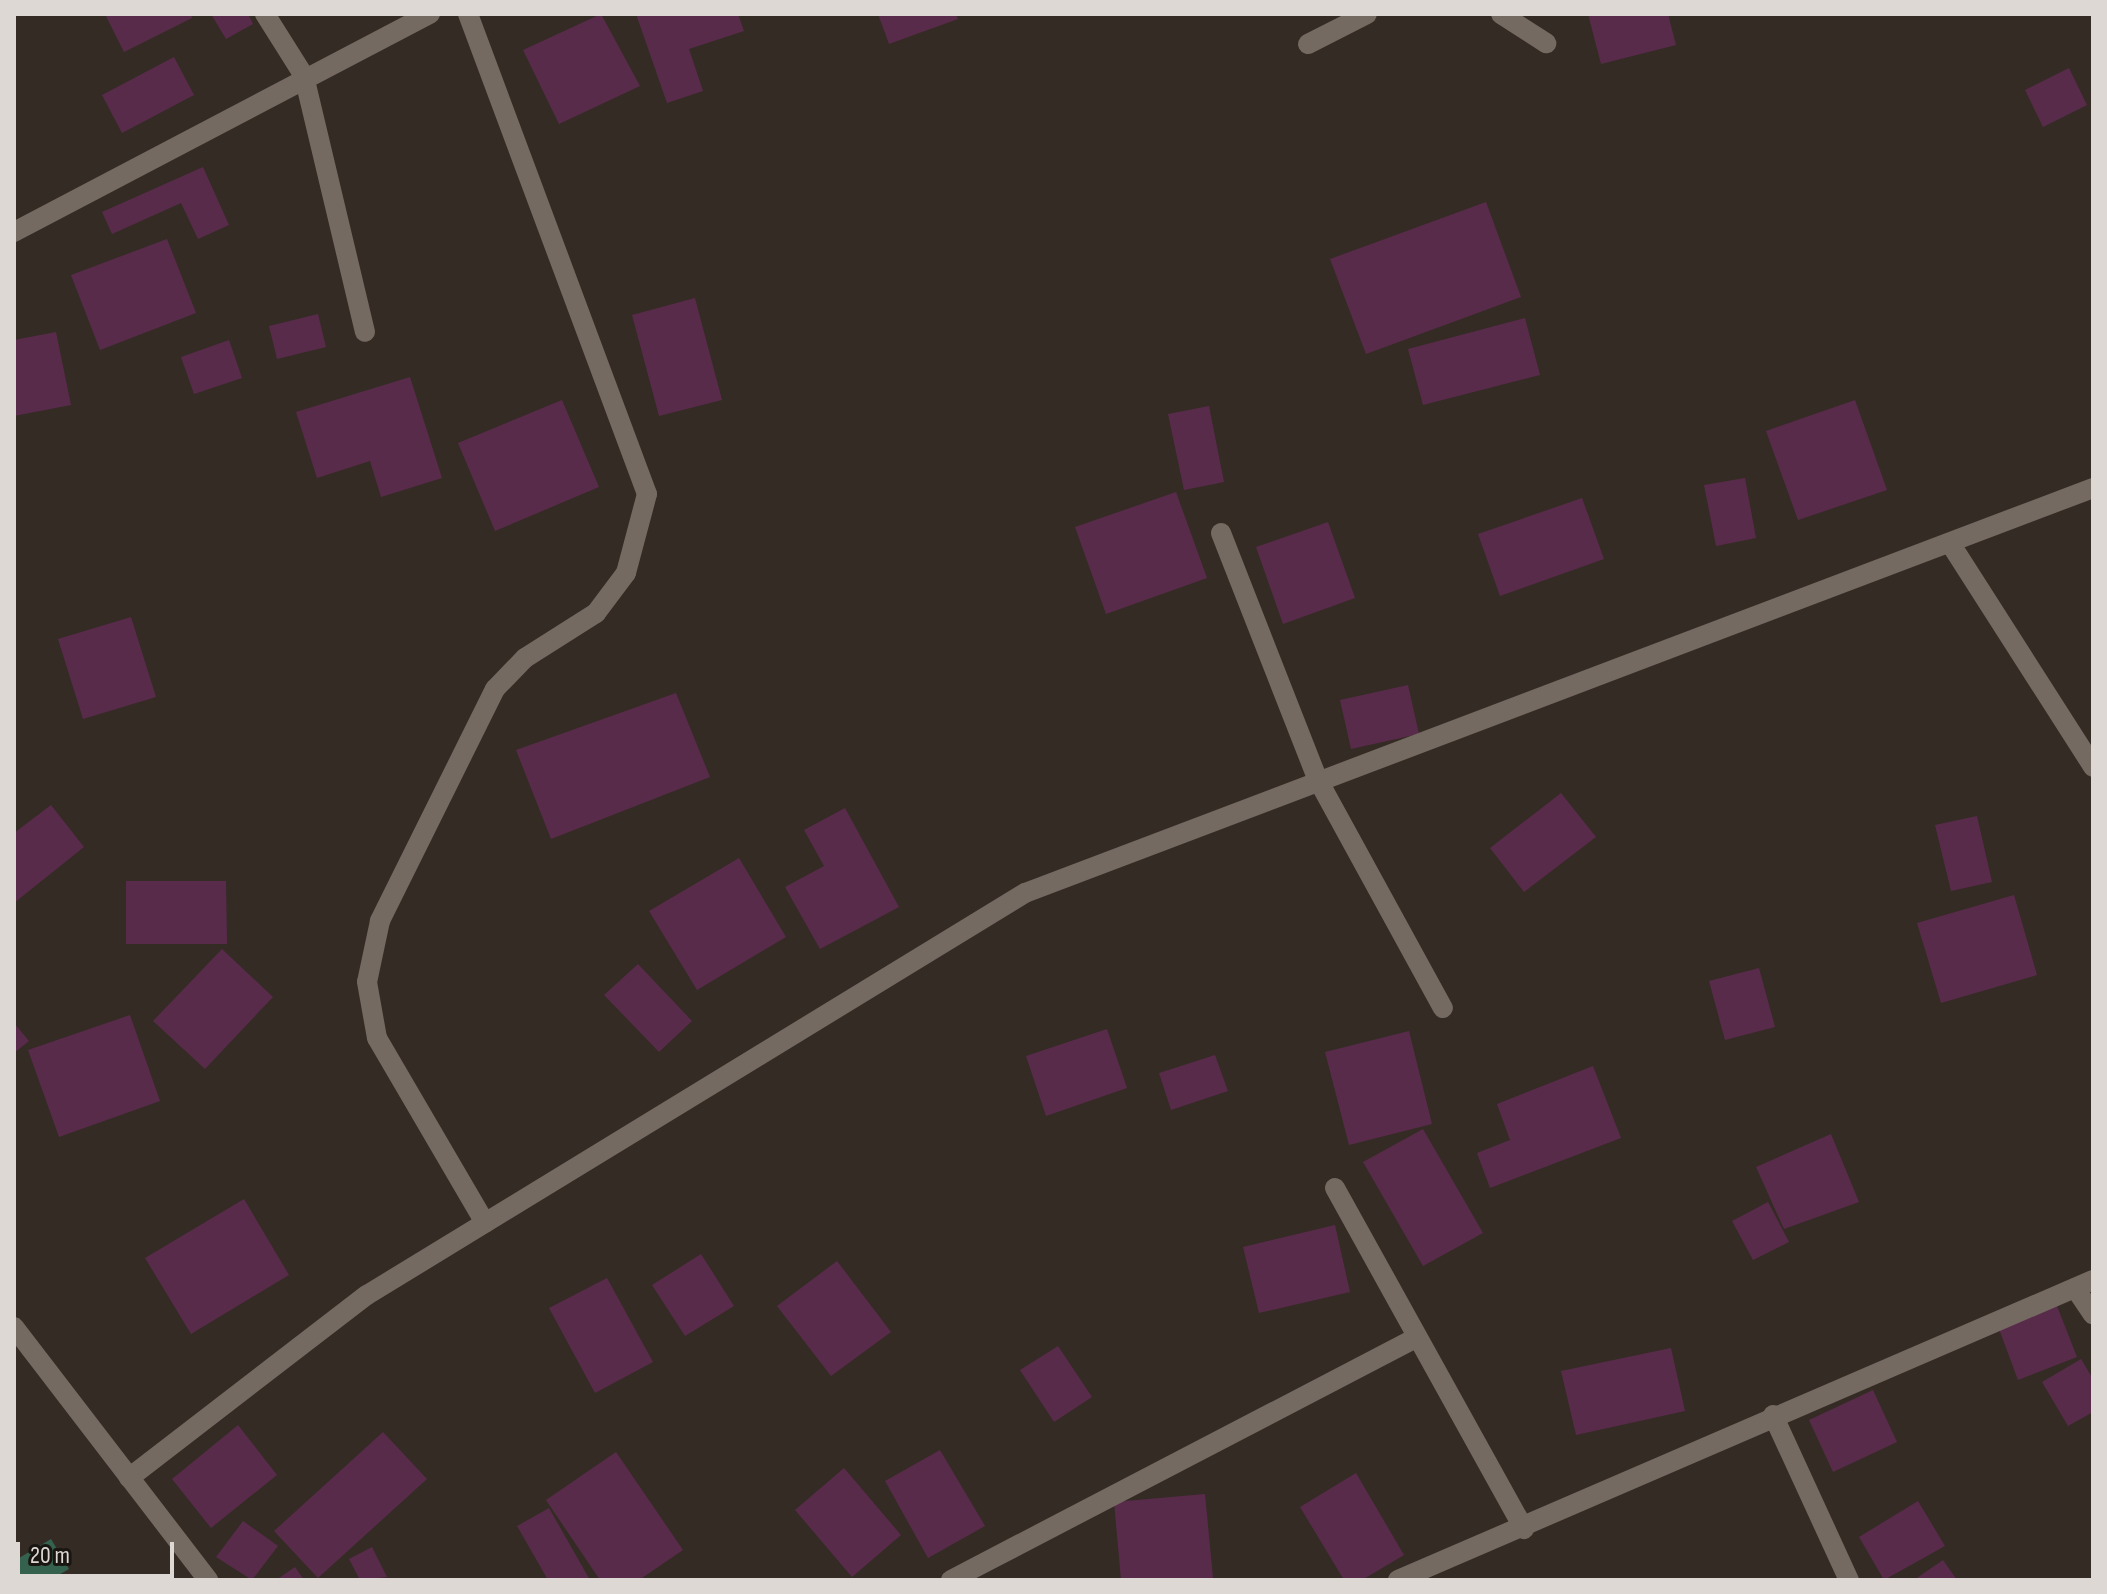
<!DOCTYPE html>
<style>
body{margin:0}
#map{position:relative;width:2107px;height:1594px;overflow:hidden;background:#342b24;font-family:"Sofia Sans Condensed",sans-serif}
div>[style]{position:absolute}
.green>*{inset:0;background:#34624e}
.building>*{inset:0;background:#592b4b}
.minor>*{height:20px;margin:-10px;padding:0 10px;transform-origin:10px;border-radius:10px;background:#756a62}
.secondary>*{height:20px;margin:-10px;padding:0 10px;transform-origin:10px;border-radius:10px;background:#756a62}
span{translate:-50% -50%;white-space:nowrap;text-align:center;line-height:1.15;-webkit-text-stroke:7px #191511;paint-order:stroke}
.frame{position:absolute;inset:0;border:16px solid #ded8d4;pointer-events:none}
.scale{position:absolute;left:16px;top:1542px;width:158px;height:36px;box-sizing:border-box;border:4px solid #ded8d4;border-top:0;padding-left:10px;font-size:24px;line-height:28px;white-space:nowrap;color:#ded8d4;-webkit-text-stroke:6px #191511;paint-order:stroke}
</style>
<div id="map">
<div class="green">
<div style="clip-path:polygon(51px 1539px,69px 1569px,50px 1580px,14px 1580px,14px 1561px)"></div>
</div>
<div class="building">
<div style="clip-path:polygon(105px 14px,191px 14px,192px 18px,124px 52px)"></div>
<div style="clip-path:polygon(211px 14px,248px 14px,253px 24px,226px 39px)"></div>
<div style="clip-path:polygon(601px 14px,640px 86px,559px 124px,523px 50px)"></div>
<div style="clip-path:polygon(636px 14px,738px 14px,744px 31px,689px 49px,703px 91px,667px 103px)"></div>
<div style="clip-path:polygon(878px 14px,956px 14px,958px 19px,889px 44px)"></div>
<div style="clip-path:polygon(1588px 14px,1668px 14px,1676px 45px,1601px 64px)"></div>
<div style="clip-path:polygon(174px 57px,194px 95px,122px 133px,102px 95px)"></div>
<div style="clip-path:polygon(2069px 68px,2087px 105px,2043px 127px,2025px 90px)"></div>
<div style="clip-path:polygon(203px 167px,229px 225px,198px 239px,181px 203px,112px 234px,102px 212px)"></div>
<div style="clip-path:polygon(1486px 202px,1521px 297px,1366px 354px,1330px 259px)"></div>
<div style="clip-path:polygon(167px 239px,196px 313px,100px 350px,71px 275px)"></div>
<div style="clip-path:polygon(695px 298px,722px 400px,659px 416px,632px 315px)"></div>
<div style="clip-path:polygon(318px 314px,326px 347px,277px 359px,269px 326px)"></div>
<div style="clip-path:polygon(1525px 318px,1540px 375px,1423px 405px,1408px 349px)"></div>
<div style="clip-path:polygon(56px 332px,71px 405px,14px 416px,14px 340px)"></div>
<div style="clip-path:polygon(229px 340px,242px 378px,194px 394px,181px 357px)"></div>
<div style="clip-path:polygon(410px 377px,442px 478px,381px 497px,370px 461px,317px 478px,296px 412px)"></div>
<div style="clip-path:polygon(562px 400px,599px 487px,495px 531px,458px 443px)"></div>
<div style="clip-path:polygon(1855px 400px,1887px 490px,1798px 520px,1766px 431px)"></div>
<div style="clip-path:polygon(1209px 406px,1224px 482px,1184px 490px,1168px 414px)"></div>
<div style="clip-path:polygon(1745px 478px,1756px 538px,1716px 546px,1704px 485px)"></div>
<div style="clip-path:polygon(1176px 492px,1207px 578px,1106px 614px,1075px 527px)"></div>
<div style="clip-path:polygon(1582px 498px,1604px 559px,1500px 596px,1478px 534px)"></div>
<div style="clip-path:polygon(1328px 522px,1355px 598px,1283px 624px,1256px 547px)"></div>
<div style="clip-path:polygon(131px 617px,156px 697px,83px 719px,58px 639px)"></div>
<div style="clip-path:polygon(1408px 685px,1419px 734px,1351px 749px,1340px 700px)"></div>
<div style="clip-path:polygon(676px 693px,710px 777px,551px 839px,516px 750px)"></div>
<div style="clip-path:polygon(1561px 793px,1596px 837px,1524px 892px,1490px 848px)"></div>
<div style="clip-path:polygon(51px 805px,84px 847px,14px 903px,14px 833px)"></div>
<div style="clip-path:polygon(845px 808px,899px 907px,820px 949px,785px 887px,824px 866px,804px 830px)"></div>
<div style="clip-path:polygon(1977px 816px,1992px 882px,1951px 891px,1935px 825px)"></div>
<div style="clip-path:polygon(739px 858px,786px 937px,697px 990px,649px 911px)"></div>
<div style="clip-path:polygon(126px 881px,226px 881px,227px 944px,126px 944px)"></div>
<div style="clip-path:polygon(2014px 895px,2037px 975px,1941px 1003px,1917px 923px)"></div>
<div style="clip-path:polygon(222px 949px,273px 997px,205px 1069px,153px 1021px)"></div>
<div style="clip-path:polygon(638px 964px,692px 1021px,659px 1052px,604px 995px)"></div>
<div style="clip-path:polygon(1759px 968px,1775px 1027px,1725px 1040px,1709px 981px)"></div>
<div style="clip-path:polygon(130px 1015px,160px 1101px,59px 1137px,28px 1050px)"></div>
<div style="clip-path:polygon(14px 1023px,29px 1041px,14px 1053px)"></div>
<div style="clip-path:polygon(1107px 1029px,1127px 1088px,1046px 1116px,1026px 1056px)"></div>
<div style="clip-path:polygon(1409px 1031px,1432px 1124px,1349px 1145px,1325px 1052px)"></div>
<div style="clip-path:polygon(1215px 1055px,1228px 1091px,1171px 1110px,1159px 1073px)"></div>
<div style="clip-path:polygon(1593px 1066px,1621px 1138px,1490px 1188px,1477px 1153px,1510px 1140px,1497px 1104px)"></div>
<div style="clip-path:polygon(1423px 1129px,1483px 1233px,1423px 1266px,1363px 1162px)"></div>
<div style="clip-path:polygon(1831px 1134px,1859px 1202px,1784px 1229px,1756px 1167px)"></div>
<div style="clip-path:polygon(244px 1199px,289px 1275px,191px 1334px,145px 1258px)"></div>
<div style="clip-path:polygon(1768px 1202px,1789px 1242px,1753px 1260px,1732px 1221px)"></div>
<div style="clip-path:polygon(1335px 1225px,1350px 1292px,1259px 1313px,1243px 1247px)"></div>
<div style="clip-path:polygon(701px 1254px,734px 1306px,685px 1336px,652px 1285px)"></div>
<div style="clip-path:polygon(837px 1261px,891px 1332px,831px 1376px,777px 1306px)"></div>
<div style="clip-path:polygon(607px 1278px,653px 1362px,595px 1393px,549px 1308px)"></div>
<div style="clip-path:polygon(2057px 1306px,2077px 1357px,2018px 1380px,1999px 1329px)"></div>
<div style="clip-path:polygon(1058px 1346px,1092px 1397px,1054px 1422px,1020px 1370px)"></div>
<div style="clip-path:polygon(1671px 1348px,1685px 1411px,1576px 1435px,1561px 1371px)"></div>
<div style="clip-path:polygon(2081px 1359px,2093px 1379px,2093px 1412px,2068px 1426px,2042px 1382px)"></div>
<div style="clip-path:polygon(1873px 1390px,1897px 1442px,1833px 1472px,1809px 1420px)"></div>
<div style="clip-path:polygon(238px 1425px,277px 1475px,211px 1528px,172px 1479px)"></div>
<div style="clip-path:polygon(383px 1432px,427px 1479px,318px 1578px,274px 1531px)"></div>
<div style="clip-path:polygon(940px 1450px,985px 1526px,928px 1558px,885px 1481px)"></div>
<div style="clip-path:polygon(616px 1452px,683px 1550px,639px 1580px,600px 1580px,546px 1500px)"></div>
<div style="clip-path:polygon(844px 1468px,901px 1535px,852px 1577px,795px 1510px)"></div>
<div style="clip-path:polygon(1356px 1473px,1404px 1555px,1362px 1580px,1344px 1580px,1300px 1507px)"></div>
<div style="clip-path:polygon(1205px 1494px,1213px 1578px,1121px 1580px,1114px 1502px)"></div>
<div style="clip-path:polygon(1918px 1501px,1945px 1546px,1884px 1580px,1859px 1537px)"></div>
<div style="clip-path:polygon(549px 1508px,590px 1580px,548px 1580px,517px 1526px)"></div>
<div style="clip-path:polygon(243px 1521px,278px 1546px,252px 1580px,216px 1557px)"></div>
<div style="clip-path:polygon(372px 1547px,387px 1577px,360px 1580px,349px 1559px)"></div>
<div style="clip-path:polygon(1943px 1560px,1957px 1580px,1914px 1580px)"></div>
<div style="clip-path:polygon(295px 1567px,304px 1580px,276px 1580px)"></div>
</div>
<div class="minor">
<div style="left:265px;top:14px;width:73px;rotate:57.8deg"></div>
<div style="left:304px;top:76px;width:263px;rotate:76.6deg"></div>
<div style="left:468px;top:14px;width:512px;rotate:69.55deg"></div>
<div style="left:647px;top:494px;width:82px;rotate:104.9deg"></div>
<div style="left:626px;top:573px;width:50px;rotate:126.9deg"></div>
<div style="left:596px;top:613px;width:84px;rotate:147.6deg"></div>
<div style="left:525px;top:658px;width:43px;rotate:134.1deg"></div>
<div style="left:495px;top:689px;width:259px;rotate:116.4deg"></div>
<div style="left:380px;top:921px;width:62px;rotate:102deg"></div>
<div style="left:367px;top:982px;width:57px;rotate:79.9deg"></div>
<div style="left:377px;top:1038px;width:214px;rotate:59.7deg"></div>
<div style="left:1501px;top:14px;width:54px;rotate:32.8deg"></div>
<div style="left:1308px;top:44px;width:66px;rotate:-27deg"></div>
<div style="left:1221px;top:533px;width:265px;rotate:68.6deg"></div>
<div style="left:1318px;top:780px;width:260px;rotate:61.3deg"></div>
<div style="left:1950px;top:543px;width:266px;rotate:57.4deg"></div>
<div style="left:1335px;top:1188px;width:390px;rotate:61deg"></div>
<div style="left:2075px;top:1288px;width:32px;rotate:56deg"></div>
<div style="left:1773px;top:1415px;width:182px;rotate:65.3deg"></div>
<div style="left:129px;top:1478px;width:300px;rotate:-37.6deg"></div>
<div style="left:367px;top:1295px;width:771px;rotate:-31.42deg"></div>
<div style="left:1025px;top:893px;width:1142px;rotate:-20.77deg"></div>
<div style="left:951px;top:1580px;width:522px;rotate:-27.5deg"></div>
<div style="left:1398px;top:1580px;width:757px;rotate:-23.35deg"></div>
</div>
<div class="secondary">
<div style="left:14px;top:232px;width:470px;rotate:-27.7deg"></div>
<div style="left:14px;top:1327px;width:319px;rotate:52.5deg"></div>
</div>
<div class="frame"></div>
<div class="scale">20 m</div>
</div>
